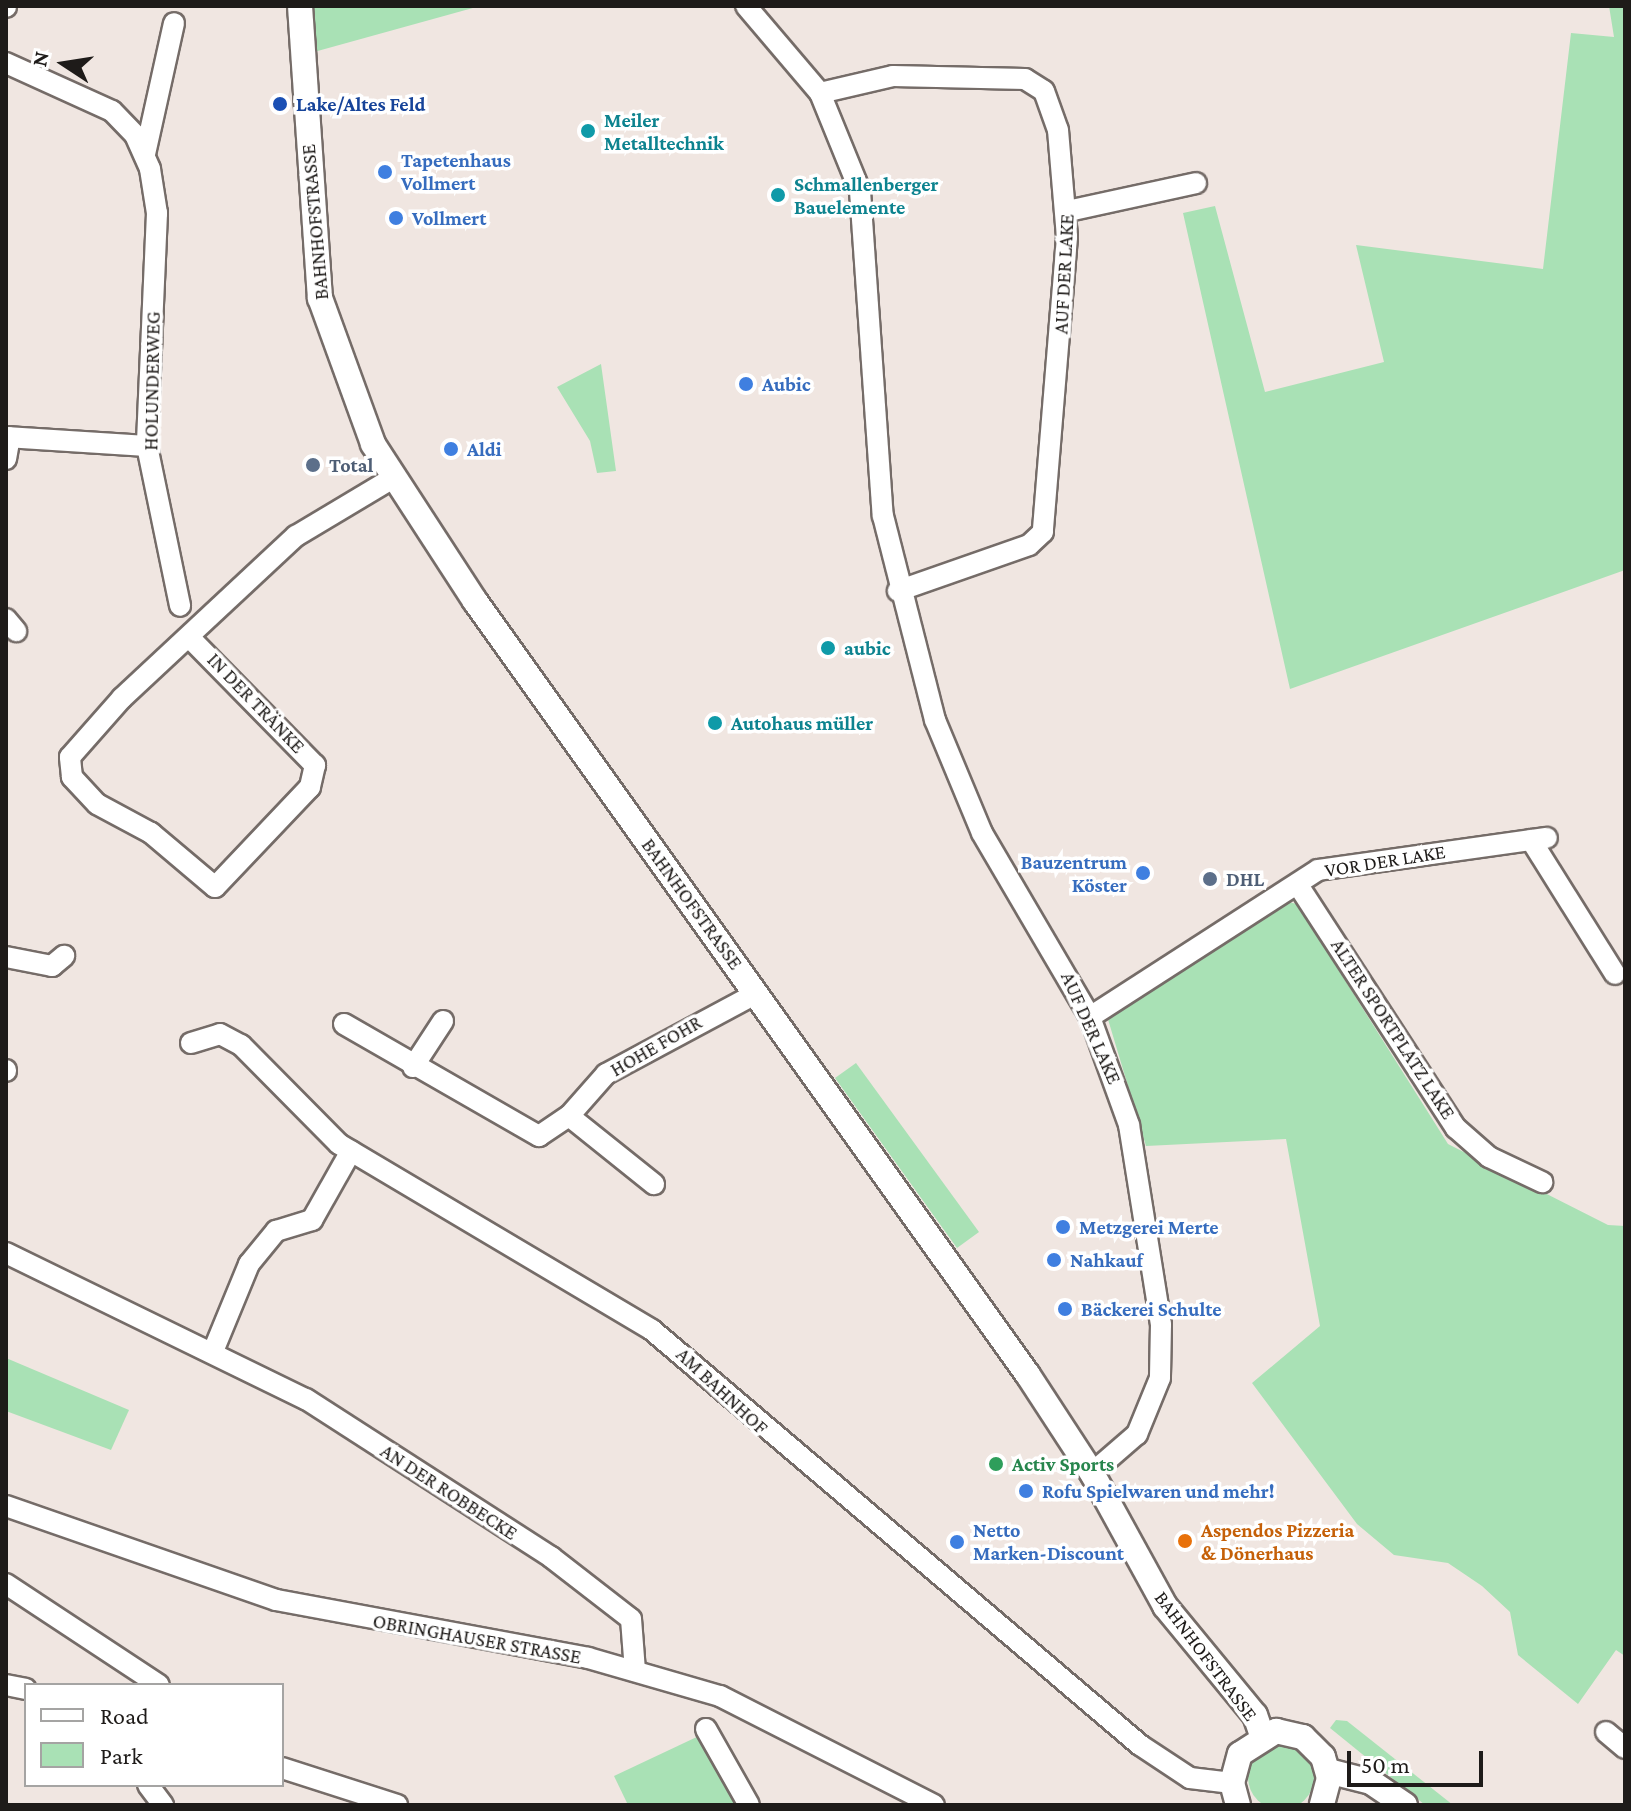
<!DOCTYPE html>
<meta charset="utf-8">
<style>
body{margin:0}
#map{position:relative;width:1631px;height:1811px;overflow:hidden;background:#f0e6e1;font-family:"Crimson Pro",serif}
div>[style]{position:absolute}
.green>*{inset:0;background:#a9e1b5}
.round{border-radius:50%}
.roads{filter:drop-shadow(2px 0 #756c68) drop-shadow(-2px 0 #756c68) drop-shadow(0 2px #756c68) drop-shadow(0 -2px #756c68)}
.minor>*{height:20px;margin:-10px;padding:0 10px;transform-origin:10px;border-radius:10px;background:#fff}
.major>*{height:24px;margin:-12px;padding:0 12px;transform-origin:12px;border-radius:12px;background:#fff}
.dots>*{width:22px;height:22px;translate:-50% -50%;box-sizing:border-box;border:4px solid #fff;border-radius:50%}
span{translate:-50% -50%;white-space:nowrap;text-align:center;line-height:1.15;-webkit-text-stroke:7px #fff;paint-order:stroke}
.transit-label{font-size:20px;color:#164399;font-weight:700}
.left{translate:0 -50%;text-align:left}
.culture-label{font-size:20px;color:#0d838f;font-weight:700}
.shop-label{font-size:20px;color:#366cbe;font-weight:700}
.right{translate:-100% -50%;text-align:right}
.street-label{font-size:20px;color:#1e1b19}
.service-label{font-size:20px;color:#4e5e75;font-weight:700}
.leisure-label{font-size:20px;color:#27864d;font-weight:700}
.food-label{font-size:20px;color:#c56008;font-weight:700}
.frame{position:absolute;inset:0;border:8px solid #1e1b19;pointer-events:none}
.legend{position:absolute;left:24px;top:1683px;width:260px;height:104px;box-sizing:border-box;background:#fff;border:2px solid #a5a4a3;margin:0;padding:10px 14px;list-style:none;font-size:24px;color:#1e1b19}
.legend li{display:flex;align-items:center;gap:16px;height:40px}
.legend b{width:40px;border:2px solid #a5a4a3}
.north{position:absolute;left:24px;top:24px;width:80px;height:80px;-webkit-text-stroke:6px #fff;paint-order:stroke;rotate:282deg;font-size:22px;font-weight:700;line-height:32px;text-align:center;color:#1e1b19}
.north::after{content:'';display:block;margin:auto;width:28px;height:36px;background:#1e1b19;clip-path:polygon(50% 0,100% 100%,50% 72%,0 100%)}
.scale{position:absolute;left:1347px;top:1751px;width:136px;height:36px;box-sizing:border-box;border:4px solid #1e1b19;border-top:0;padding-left:10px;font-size:24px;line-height:28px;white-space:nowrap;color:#1e1b19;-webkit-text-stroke:6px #fff;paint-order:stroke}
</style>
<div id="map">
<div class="green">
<div style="clip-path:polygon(313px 6px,480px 6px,314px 52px)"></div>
<div style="clip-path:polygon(1609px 6px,1625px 6px,1625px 570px,1290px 689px,1183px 213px,1215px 206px,1265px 392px,1384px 362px,1356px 245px,1543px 269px,1571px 33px,1614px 37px)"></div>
<div style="clip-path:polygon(601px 364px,616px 471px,597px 473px,590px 441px,557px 387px)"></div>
<div style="clip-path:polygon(1284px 901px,1297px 904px,1448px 1144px,1608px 1225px,1625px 1226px,1625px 1656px,1616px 1650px,1578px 1704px,1518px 1655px,1510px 1612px,1482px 1586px,1448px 1563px,1394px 1555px,1357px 1524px,1252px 1383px,1320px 1326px,1286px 1139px,1146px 1146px,1107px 1016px)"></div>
<div style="clip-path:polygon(856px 1063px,979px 1232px,957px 1248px,835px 1078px)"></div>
<div style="clip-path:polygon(6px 1358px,129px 1410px,111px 1450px,6px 1411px)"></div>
<div style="clip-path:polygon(1336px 1720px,1347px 1721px,1453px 1805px,1425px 1805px,1330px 1728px)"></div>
<div style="clip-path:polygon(701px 1735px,739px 1805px,628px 1805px,614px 1776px)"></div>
<div class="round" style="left:1248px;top:1744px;width:66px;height:66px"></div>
</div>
<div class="roads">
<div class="minor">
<div style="left:746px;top:6px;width:114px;rotate:49.6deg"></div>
<div style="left:820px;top:93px;width:106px;rotate:67.8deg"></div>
<div style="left:860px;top:191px;width:326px;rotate:86deg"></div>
<div style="left:883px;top:516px;width:211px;rotate:75.7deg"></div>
<div style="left:935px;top:720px;width:122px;rotate:67.4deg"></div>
<div style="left:982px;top:833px;width:213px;rotate:59.6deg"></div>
<div style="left:1090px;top:1017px;width:115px;rotate:70.1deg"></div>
<div style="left:1129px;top:1125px;width:202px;rotate:80.9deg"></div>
<div style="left:1161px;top:1324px;width:54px;rotate:91.1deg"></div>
<div style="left:1160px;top:1378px;width:61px;rotate:112.3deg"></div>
<div style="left:1137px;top:1434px;width:60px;rotate:139.1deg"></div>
<div style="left:6px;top:7px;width:1px;rotate:-90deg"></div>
<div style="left:6px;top:63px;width:116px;rotate:24.4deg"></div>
<div style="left:112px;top:111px;width:33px;rotate:46deg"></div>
<div style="left:135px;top:135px;width:37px;rotate:66deg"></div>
<div style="left:150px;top:169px;width:45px;rotate:81deg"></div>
<div style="left:157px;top:213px;width:233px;rotate:92.5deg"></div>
<div style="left:147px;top:446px;width:163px;rotate:78.3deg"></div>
<div style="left:820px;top:93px;width:75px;rotate:-13.1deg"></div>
<div style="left:893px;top:76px;width:132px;rotate:1.3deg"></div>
<div style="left:1025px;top:79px;width:22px;rotate:32deg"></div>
<div style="left:1044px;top:91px;width:41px;rotate:70.3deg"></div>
<div style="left:1058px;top:130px;width:107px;rotate:85.2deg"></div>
<div style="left:1067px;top:237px;width:296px;rotate:94.7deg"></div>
<div style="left:1043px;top:532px;width:19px;rotate:137deg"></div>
<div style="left:1029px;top:545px;width:139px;rotate:160.7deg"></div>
<div style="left:145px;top:154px;width:134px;rotate:-77.5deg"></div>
<div style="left:1068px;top:211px;width:131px;rotate:-12.3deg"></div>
<div style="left:6px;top:437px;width:141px;rotate:3.7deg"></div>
<div style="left:6px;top:459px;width:22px;rotate:-80deg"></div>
<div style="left:6px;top:619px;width:16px;rotate:50deg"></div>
<div style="left:189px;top:637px;width:180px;rotate:45.5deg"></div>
<div style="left:315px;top:765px;width:23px;rotate:103deg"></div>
<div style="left:310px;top:787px;width:138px;rotate:133.5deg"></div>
<div style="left:215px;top:887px;width:84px;rotate:-139.8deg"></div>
<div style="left:151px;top:833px;width:61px;rotate:-151.8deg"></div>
<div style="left:97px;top:804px;width:37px;rotate:-133deg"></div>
<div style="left:72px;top:777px;width:20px;rotate:-96deg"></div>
<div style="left:70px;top:757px;width:79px;rotate:-48.6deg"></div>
<div style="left:122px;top:698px;width:238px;rotate:-43deg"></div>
<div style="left:296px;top:536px;width:113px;rotate:-30.9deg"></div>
<div style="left:1531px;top:840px;width:158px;rotate:57.9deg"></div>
<div style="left:1298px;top:885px;width:290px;rotate:57deg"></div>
<div style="left:1456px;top:1128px;width:44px;rotate:41.3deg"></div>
<div style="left:1489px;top:1157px;width:59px;rotate:25.3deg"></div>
<div style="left:6px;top:957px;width:47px;rotate:11.1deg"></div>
<div style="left:52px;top:966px;width:16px;rotate:-40deg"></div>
<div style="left:1090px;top:1017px;width:271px;rotate:-32.8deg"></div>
<div style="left:1318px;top:870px;width:231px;rotate:-8deg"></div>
<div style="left:344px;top:1024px;width:225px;rotate:29.9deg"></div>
<div style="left:539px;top:1136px;width:36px;rotate:-34deg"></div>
<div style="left:569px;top:1116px;width:56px;rotate:-48.6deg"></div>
<div style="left:606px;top:1074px;width:171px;rotate:-28.2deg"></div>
<div style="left:191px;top:1043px;width:30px;rotate:-17deg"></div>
<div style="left:220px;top:1034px;width:24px;rotate:28deg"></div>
<div style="left:241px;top:1045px;width:139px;rotate:45.3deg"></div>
<div style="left:339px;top:1144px;width:364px;rotate:30.7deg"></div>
<div style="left:652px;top:1330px;width:641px;rotate:40.38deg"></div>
<div style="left:1140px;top:1745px;width:60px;rotate:33.4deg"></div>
<div style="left:1190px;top:1778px;width:42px;rotate:6.8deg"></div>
<div style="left:413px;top:1067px;width:55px;rotate:-56.9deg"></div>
<div style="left:6px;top:1070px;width:1px;rotate:90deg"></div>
<div style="left:569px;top:1116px;width:109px;rotate:38.7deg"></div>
<div style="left:6px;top:1253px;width:334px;rotate:26deg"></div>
<div style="left:306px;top:1399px;width:292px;rotate:32.8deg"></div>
<div style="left:551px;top:1557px;width:101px;rotate:37.8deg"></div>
<div style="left:631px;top:1619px;width:52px;rotate:85.6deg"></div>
<div style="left:214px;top:1349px;width:92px;rotate:-67.6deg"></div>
<div style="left:249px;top:1264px;width:43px;rotate:-50.7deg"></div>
<div style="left:276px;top:1231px;width:38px;rotate:-17deg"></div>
<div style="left:312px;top:1220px;width:79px;rotate:-60.5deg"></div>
<div style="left:6px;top:1506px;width:286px;rotate:19.2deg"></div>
<div style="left:276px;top:1600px;width:317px;rotate:10.5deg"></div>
<div style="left:588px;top:1658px;width:137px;rotate:16.1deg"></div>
<div style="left:720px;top:1696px;width:240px;rotate:27deg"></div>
<div style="left:6px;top:1584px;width:183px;rotate:33.4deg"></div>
<div style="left:6px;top:1685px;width:20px;rotate:11deg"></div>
<div style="left:706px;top:1729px;width:87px;rotate:60.5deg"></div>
<div style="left:1606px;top:1732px;width:25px;rotate:40deg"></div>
<div style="left:282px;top:1768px;width:121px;rotate:17.8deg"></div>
<div style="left:148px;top:1785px;width:25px;rotate:53deg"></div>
</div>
<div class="major">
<div style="left:300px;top:6px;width:293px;rotate:86.1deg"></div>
<div style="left:320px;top:298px;width:155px;rotate:70deg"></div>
<div style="left:373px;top:444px;width:187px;rotate:57deg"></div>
<div style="left:475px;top:601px;width:951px;rotate:54.46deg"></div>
<div style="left:1028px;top:1375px;width:117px;rotate:56.9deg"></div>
<div style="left:1092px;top:1473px;width:152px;rotate:61.2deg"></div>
<div style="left:1165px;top:1606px;width:141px;rotate:50.5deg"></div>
<div style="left:1255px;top:1715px;width:21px;rotate:71deg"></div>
<div style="left:1328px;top:1771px;width:44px;rotate:14.3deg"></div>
<div style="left:1371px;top:1782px;width:41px;rotate:34.1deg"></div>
<div style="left:1238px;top:1805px;width:23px;rotate:-105deg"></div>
<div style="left:1232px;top:1783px;width:30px;rotate:-75deg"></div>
<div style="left:1240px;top:1754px;width:43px;rotate:-32.6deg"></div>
<div style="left:1276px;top:1731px;width:28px;rotate:13deg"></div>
<div style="left:1303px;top:1737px;width:28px;rotate:45deg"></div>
<div style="left:1323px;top:1757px;width:22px;rotate:74deg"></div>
<div style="left:1329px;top:1778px;width:28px;rotate:105deg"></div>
</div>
</div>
<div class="dots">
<div style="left:280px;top:104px;background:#1a4fb4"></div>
<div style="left:588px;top:131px;background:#0f9aa8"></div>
<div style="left:385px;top:172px;background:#3f7fe0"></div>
<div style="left:778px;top:195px;background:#0f9aa8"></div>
<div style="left:396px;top:218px;background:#3f7fe0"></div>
<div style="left:746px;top:384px;background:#3f7fe0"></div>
<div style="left:451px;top:449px;background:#3f7fe0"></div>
<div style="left:313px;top:465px;background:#5c6f8a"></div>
<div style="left:828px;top:648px;background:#0f9aa8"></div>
<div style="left:715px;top:723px;background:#0f9aa8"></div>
<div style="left:1143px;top:873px;background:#3f7fe0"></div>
<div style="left:1210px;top:879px;background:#5c6f8a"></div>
<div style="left:1063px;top:1227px;background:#3f7fe0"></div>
<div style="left:1054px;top:1260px;background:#3f7fe0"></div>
<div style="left:1065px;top:1309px;background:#3f7fe0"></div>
<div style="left:996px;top:1464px;background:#2e9e5b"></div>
<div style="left:1026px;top:1491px;background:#3f7fe0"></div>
<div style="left:1185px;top:1541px;background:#e8710a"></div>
<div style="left:957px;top:1542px;background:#3f7fe0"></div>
</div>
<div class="transit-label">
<span class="left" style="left:296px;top:104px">Lake/Altes Feld</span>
</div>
<div class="culture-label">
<span class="left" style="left:604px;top:132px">Meiler<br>Metalltechnik</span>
<span class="left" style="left:794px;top:196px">Schmallenberger<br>Bauelemente</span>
<span class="left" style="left:844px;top:648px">aubic</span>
<span class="left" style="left:731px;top:723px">Autohaus müller</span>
</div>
<div class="shop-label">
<span class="left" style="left:401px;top:172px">Tapetenhaus<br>Vollmert</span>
<span class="left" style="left:412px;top:218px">Vollmert</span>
<span class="left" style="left:762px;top:384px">Aubic</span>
<span class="left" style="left:467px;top:449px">Aldi</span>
<span class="right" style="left:1127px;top:874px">Bauzentrum<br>Köster</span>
<span class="left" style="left:1079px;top:1227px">Metzgerei Merte</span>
<span class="left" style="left:1070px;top:1260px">Nahkauf</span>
<span class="left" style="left:1081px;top:1309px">Bäckerei Schulte</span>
<span class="left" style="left:1042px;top:1491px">Rofu Spielwaren und mehr!</span>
<span class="left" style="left:973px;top:1542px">Netto<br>Marken-Discount</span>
</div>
<div class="street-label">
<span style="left:315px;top:222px;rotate:-95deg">BAHNHOFSTRASSE</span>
<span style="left:1064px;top:274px;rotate:-87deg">AUF DER LAKE</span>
<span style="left:152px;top:381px;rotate:-89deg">HOLUNDERWEG</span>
<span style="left:256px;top:703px;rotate:46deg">IN DER TRÄNKE</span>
<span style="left:1385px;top:861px;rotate:-9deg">VOR DER LAKE</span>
<span style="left:692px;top:904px;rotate:54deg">BAHNHOFSTRASSE</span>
<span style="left:1091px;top:1028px;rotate:66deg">AUF DER LAKE</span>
<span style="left:1393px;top:1029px;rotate:57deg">ALTER SPORTPLATZ LAKE</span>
<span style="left:656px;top:1046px;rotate:-30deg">HOHE FOHR</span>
<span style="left:722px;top:1391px;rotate:43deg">AM BAHNHOF</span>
<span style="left:449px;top:1492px;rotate:33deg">AN DER ROBBECKE</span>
<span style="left:477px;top:1639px;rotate:10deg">OBRINGHAUSER STRASSE</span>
<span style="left:1206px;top:1656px;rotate:53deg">BAHNHOFSTRASSE</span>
</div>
<div class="service-label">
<span class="left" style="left:329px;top:465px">Total</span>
<span class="left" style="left:1226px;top:879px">DHL</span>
</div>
<div class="leisure-label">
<span class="left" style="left:1012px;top:1464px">Activ Sports</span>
</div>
<div class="food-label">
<span class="left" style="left:1201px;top:1542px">Aspendos Pizzeria<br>&amp; Dönerhaus</span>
</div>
<div class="frame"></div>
<ul class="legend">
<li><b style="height:10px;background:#fff"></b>Road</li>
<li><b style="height:22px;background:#a9e1b5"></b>Park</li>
</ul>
<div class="north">N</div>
<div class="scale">50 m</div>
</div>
